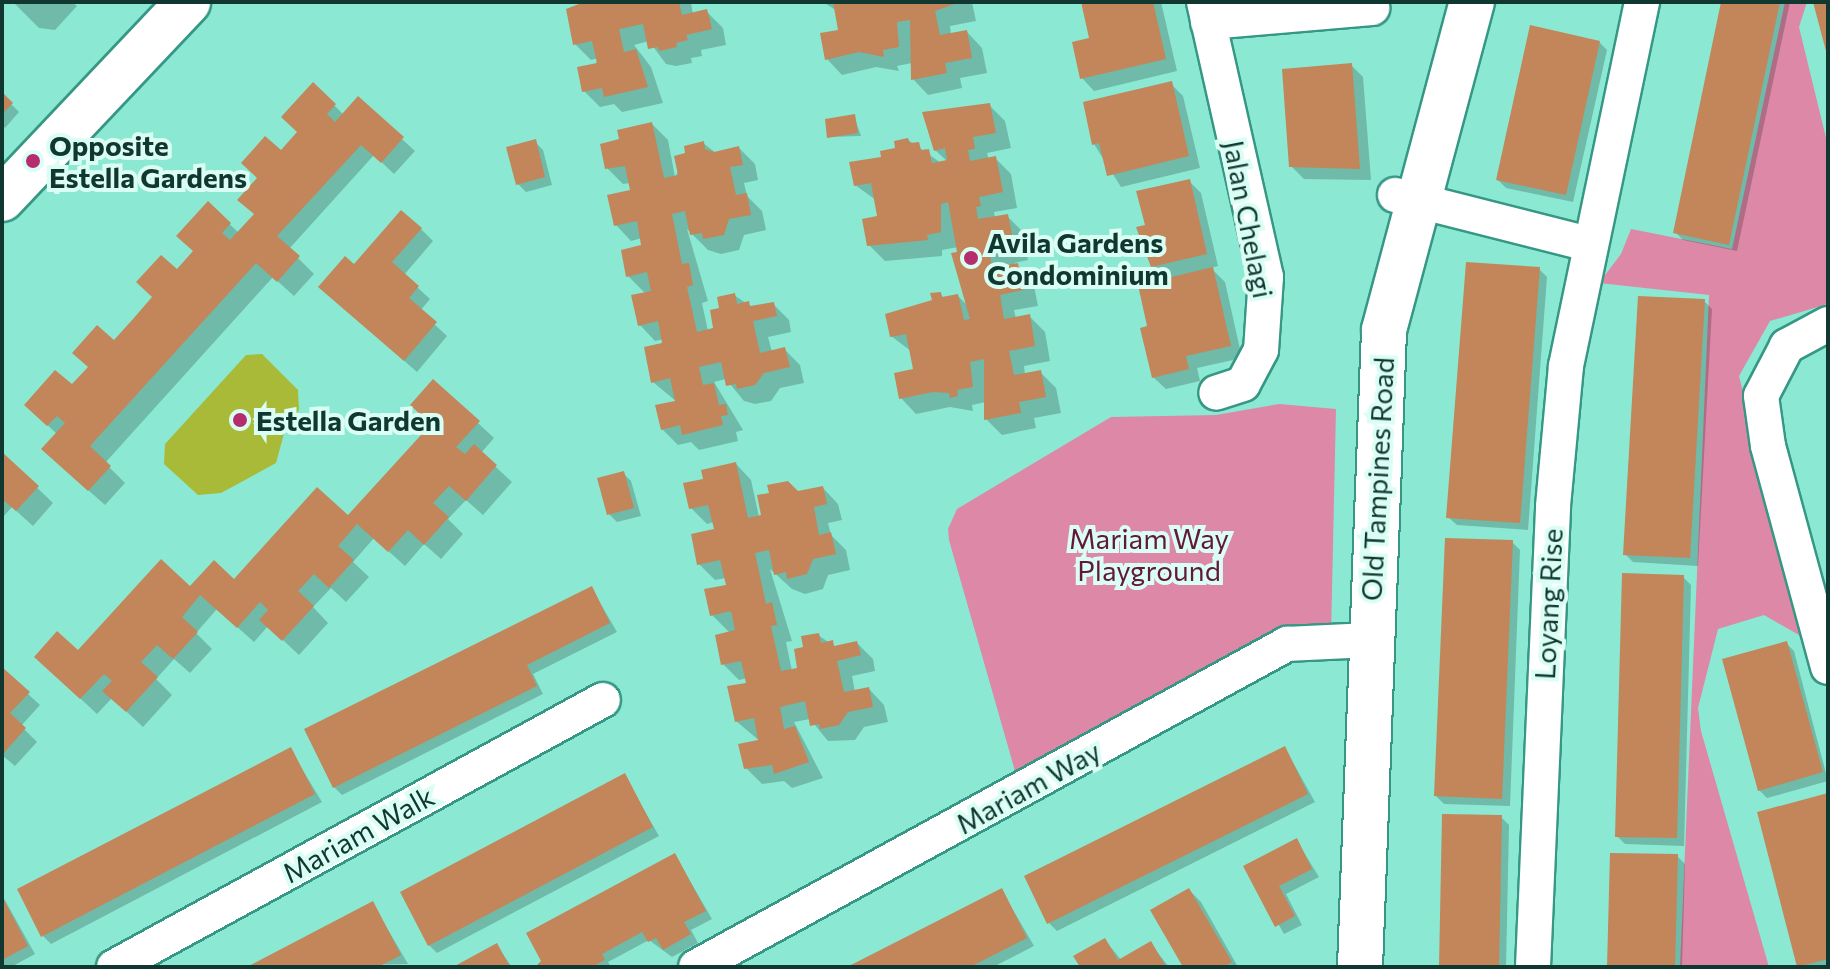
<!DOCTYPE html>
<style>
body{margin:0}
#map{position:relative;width:1830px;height:969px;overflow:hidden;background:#8be9d3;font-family:Commissioner,sans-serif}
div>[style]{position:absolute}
.green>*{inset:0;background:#dc88a6}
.water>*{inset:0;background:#a8ba37}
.shadow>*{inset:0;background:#0003}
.building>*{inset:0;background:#c2865a}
.roads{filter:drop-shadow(2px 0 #369784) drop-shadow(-2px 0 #369784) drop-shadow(0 2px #369784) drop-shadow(0 -2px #369784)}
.street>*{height:34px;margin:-17px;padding:0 17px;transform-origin:17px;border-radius:17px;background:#fff}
.secondary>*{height:44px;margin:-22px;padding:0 22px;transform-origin:22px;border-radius:22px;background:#fff}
.dots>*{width:22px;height:22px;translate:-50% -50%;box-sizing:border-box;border:4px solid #dbfef4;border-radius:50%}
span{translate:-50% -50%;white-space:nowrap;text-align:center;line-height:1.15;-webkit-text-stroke:8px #dbfef4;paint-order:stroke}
.poi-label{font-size:28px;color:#103830;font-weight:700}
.left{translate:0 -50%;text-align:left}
.street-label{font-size:28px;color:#103830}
.park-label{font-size:28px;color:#611839}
.frame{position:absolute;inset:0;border:4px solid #103830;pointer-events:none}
</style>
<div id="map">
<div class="green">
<div style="clip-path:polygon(1785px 2px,1807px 2px,1799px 27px,1828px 146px,1828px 304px,1770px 321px,1739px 376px,1806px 639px,1764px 615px,1718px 629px,1698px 708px,1701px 731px,1769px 967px,1680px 967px,1709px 295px,1599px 283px,1621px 254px,1631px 229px,1732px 249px)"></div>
<div style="clip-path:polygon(1279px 404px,1336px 409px,1331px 636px,1019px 785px,949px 540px,948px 529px,957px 509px,1111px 417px,1216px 415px)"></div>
</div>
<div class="water">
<div style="clip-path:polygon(262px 354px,298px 390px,299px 410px,285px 430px,276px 463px,221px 493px,198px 495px,164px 464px,165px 444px,246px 355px)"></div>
</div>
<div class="shadow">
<div style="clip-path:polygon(13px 2px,72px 2px,77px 6px,55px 30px,39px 28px)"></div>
<div style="clip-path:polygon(586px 2px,691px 2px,693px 15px,707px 12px,723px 28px,726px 45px,701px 50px,702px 56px,691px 58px,692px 63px,676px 66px,666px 64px,649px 41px,634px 45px,651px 67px,663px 103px,622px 112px,614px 104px,600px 107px,584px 91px,598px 58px,591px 60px,575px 44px)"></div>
<div style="clip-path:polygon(823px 2px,972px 2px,976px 21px,950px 26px,951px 35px,967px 32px,982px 48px,987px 73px,960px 78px,962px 88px,928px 95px,913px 79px,912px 63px,897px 66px,899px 71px,876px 67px,842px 75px,827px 59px,841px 31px,837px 11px)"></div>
<div style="clip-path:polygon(1083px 2px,1161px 2px,1177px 71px,1094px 91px,1082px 78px,1091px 40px)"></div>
<div style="clip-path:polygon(1724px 2px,1790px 2px,1737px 251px,1683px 240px,1675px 232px)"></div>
<div style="clip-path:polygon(1599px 42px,1607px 50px,1573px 202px,1506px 188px,1498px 180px)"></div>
<div style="clip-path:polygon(1351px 65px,1363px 77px,1371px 180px,1304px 179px,1291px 166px)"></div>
<div style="clip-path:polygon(1171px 84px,1183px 96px,1200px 168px,1121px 187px,1094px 144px)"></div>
<div style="clip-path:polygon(2px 95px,19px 112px,5px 128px,2px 125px)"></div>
<div style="clip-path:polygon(358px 99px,415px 151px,394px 174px,374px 155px,289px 249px,314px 274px,294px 296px,273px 277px,105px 463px,125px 483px,105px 505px,60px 465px,57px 434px,42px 420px,195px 252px,208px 204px,239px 233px,256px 215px,281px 153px,334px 105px,344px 115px)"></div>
<div style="clip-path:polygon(989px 105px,1005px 121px,1011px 148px,987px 153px,989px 160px,995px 158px,1011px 174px,1017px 208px,994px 212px,995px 218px,1007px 216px,1023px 232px,1028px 260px,1014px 263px,1033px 281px,1038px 306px,1014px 310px,1016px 319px,1029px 316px,1045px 332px,1050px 361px,1024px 366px,1025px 375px,1040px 372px,1056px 388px,1061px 413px,1034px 418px,1036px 428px,1002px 435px,986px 419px,986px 402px,972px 405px,973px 411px,950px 407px,916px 414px,901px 398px,915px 371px,911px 351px,891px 336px,940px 294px,945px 299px,958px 296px,969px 307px,958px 247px,942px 250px,942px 256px,885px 261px,869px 245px,880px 218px,876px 200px,855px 185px,908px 140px,941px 163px,948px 162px,935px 150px)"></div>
<div style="clip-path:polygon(854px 116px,861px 136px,829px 137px)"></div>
<div style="clip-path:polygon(652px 124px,668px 140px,675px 177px,688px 154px,703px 143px,716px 153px,739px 148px,755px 164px,758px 180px,744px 183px,747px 196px,762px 211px,766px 230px,744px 235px,739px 250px,721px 254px,708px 250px,687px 229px,708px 301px,702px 303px,708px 331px,716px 329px,722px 309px,734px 295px,753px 308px,773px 304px,789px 320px,791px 332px,768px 337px,772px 352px,784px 349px,800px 365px,804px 383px,780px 388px,771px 401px,755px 404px,744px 401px,726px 379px,714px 382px,743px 430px,736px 432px,738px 441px,699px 450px,691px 442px,678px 445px,662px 429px,677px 402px,653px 382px,664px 339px,655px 341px,640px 325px,646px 294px,628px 276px,644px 247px,642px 238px,631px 241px,616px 225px,632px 191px,630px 183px,623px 184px,607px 168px,621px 141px)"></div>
<div style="clip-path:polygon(535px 142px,543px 150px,552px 185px,526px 192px,518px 184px)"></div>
<div style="clip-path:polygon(1189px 181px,1201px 193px,1218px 266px,1211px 268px,1225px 282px,1242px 358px,1197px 368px,1200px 381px,1166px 389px,1153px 377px,1150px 327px,1167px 280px,1153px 266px,1147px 226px)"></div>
<div style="clip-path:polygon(421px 229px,433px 241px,404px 275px,430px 299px,420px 311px,447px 336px,417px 372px,333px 299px,355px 267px)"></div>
<div style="clip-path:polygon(1539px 269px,1547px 277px,1528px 530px,1457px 525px,1448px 517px)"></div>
<div style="clip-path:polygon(1704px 301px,1712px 309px,1698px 566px,1633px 562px,1625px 554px)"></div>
<div style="clip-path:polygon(478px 423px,494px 438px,481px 453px,512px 482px,483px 515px,466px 500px,448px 519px,463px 534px,441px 559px,424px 544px,405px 566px,374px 538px,353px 562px,369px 577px,346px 602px,331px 588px,313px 607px,328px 623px,299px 655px,268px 626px,254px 642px,217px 609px,196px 633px,212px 649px,190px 673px,174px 659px,156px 679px,172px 695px,143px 727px,112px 698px,97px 714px,53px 673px,190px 589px,235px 582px,348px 518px)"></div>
<div style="clip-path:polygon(2px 454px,53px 503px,33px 526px,12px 507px,2px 518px)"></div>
<div style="clip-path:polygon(736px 464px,751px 480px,759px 517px,797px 493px,823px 488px,838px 504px,842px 520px,828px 523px,831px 535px,846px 550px,850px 570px,828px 575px,823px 589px,805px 594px,792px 589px,770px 569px,792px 641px,786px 642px,792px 671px,800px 669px,805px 649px,818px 635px,837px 648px,857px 643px,873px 659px,875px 671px,852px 676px,855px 692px,869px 689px,884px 705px,888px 722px,864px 727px,855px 740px,828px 741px,810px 719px,794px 722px,823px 778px,792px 788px,784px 781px,762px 784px,746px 768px,761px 742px,736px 721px,747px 678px,739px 680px,723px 664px,730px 633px,712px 615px,728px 586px,726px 578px,715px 580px,699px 564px,716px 531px,714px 522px,707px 524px,691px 508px,705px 481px)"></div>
<div style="clip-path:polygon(623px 473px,631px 481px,641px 516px,617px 522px,609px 514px)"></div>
<div style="clip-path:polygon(1512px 542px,1520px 550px,1510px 806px,1444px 804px,1436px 796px)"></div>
<div style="clip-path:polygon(1683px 577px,1691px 585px,1684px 846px,1625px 844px,1617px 836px)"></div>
<div style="clip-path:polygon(592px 589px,617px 632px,533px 674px,543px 694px,342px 795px,334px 787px)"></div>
<div style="clip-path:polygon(1786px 643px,1794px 651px,1828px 781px,1767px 798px,1759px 790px)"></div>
<div style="clip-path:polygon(2px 670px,40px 705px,21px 726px,37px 742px,15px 766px,2px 755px)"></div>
<div style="clip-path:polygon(1285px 748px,1315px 802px,1057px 931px,1049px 923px)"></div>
<div style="clip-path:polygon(290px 749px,322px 802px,51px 944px,43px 936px)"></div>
<div style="clip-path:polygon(624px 775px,659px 836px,437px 953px,429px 945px)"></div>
<div style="clip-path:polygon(1828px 796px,1828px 967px,1799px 967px,1799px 966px)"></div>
<div style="clip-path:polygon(1501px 817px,1509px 825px,1506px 967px,1441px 967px)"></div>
<div style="clip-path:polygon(1297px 841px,1319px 877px,1286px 894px,1302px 925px,1284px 934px,1246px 867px)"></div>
<div style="clip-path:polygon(675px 855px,712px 919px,691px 930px,698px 943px,672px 957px,649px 940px,608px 962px,611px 967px,538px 967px)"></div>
<div style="clip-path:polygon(1677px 856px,1685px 864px,1682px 967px,1609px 967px)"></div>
<div style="clip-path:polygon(1189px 890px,1201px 902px,1238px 967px,1186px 967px)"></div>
<div style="clip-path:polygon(1002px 891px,1034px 946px,993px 967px,852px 967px)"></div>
<div style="clip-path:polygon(2px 895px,35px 954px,11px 967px,2px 967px)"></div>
<div style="clip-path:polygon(373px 904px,408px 964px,251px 967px)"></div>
<div style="clip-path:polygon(1105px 940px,1122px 961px,1151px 944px,1169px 967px,1082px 967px)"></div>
<div style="clip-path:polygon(497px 946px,512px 967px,458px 967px)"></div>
</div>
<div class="building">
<div style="clip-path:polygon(584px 2px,679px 2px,682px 15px,707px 9px,712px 29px,686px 35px,688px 40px,676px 43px,677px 47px,659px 51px,658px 47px,648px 49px,643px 24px,619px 29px,624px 52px,636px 49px,648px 87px,604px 97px,602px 88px,582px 92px,577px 67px,597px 63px,592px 41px,573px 45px,566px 9px)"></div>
<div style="clip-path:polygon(833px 2px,960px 2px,935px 11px,940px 35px,967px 30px,972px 58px,945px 63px,947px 73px,911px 80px,910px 20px,897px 22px,899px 47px,883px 50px,884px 57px,859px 52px,825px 60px,820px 33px,838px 30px)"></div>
<div style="clip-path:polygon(1081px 2px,1153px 2px,1166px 59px,1080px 79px,1072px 42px,1089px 38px)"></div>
<div style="clip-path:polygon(1721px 2px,1780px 2px,1729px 245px,1673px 233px)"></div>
<div style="clip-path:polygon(1813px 2px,1828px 2px,1828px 55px,1827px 55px)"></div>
<div style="clip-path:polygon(1530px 25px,1600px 41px,1566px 195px,1496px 180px)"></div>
<div style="clip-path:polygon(1352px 63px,1360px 169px,1289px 167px,1282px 69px)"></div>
<div style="clip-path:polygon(1172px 81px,1189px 156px,1107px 176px,1099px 143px,1092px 145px,1083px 102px)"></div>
<div style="clip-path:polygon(313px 82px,336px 104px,327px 114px,335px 122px,358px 96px,404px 137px,381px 163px,361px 145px,277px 236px,300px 256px,277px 282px,256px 263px,90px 446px,111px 466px,88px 491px,41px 449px,65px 423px,57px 416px,47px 426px,24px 405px,55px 370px,72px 384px,88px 367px,72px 353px,97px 325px,114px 340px,133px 319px,152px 297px,136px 282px,161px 255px,177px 269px,193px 251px,176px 236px,208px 201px,231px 223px,222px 233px,230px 240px,254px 214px,237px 200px,257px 178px,241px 163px,265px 136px,281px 150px,297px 132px,281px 117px)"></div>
<div style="clip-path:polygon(2px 92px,13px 103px,2px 114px)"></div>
<div style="clip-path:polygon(990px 103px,996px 133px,973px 137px,975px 149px,968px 150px,970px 161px,996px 156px,1003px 192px,979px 197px,981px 206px,976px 207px,978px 219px,1008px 214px,1014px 245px,989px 249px,992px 268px,1018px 263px,1023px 290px,1000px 295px,1004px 319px,1030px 314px,1035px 346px,1009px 351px,1014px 375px,1041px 370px,1046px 397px,1019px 402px,1021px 413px,984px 420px,984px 359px,970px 362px,973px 387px,957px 390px,958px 396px,950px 398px,949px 393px,933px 392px,899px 399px,894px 373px,913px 369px,906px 334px,890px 337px,885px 314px,932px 300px,930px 293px,941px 292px,942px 297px,958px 294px,964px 320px,970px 319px,951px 253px,957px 252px,948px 202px,941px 204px,941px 232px,927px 235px,928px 240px,867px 246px,862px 219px,877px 216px,871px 183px,854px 186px,849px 162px,881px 157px,880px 151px,895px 148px,894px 141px,908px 138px,910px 143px,919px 142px,921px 150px,929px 149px,932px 163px,947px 160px,945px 148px,934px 151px,922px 112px)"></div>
<div style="clip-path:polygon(855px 114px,858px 133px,827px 138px,825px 119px)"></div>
<div style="clip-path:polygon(652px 122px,664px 178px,678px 175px,674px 156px,685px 153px,684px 146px,704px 141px,705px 149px,714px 152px,739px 146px,743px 165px,730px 167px,736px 195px,747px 193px,751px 215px,729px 219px,724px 235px,703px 239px,702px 233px,690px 235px,685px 211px,672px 214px,682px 264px,689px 263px,693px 285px,687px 287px,697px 332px,713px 328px,710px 310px,719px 308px,717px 297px,735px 293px,737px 304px,749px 301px,750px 306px,774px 302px,777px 316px,753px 321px,760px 353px,785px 347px,790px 367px,764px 373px,755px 385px,737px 389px,736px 384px,726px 386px,721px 362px,699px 367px,703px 385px,714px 383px,719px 405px,726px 404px,728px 415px,721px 416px,723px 425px,682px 435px,680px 425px,661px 430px,655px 405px,675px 401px,670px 378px,651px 383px,644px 347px,662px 343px,658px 321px,638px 326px,631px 295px,651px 291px,647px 272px,626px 277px,621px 250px,641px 245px,637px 221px,614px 226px,607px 195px,630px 190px,625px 166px,605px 169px,600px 144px,619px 139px,617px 130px)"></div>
<div style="clip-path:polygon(536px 139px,545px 177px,516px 185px,506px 147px)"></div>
<div style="clip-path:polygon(1190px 179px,1207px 254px,1151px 267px,1136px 227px,1145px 225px,1136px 191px)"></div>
<div style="clip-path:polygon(401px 210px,422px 228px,392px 262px,419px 286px,409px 298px,437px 322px,404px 361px,318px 287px,345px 256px,354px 264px)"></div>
<div style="clip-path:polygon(1466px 262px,1540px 267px,1520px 523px,1446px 518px)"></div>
<div style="clip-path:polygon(1213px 267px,1231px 346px,1186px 356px,1189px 369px,1152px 378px,1140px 328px,1147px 326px,1138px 285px)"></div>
<div style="clip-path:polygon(1638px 296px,1705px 299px,1690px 558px,1623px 555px)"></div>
<div style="clip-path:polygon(433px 379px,480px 421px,456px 447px,465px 454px,474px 444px,497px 465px,466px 501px,449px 486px,433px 503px,449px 517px,424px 545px,408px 530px,388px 552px,357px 524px,338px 546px,354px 560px,329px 588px,314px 574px,298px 591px,314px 606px,282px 641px,259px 620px,268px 610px,260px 602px,237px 628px,200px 595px,182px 617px,198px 632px,173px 659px,157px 645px,141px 662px,158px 677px,126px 712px,102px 691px,112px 681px,104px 674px,80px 699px,34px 657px,57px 631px,78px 650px,161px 559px,190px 586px,214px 560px,234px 579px,317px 487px,348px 515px,431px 424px,410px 405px)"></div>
<div style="clip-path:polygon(2px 452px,39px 486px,16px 511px,2px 499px)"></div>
<div style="clip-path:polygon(736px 462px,748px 518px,761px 515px,757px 495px,769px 493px,767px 485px,788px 481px,798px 491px,823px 486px,827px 504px,814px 507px,819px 535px,831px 532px,836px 554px,813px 559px,807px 574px,787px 579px,786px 572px,774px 575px,769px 550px,755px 553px,766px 604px,772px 602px,777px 625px,771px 626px,781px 671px,797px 668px,794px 649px,803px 647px,801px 636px,819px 633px,821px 643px,833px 640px,834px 646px,857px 641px,861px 655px,837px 661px,844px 692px,869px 687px,873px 707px,848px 712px,839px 725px,820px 729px,819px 724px,810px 726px,805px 701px,780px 707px,784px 729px,795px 726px,809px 762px,774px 774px,772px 765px,744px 769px,738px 744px,758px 740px,754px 718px,735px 722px,727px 686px,746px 683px,741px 661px,721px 665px,715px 635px,735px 630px,731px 611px,710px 616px,704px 589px,726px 585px,720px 560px,697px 565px,691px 534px,714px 529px,708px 505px,689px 509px,683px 483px,703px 479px,701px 470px)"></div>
<div style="clip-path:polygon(624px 471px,634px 508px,607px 515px,597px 478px)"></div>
<div style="clip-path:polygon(1445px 538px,1513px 540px,1502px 799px,1434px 796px)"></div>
<div style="clip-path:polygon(1622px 573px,1684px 575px,1677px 838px,1615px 837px)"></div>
<div style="clip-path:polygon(592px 586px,610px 623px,527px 665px,537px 686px,333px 788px,304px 729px)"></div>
<div style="clip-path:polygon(1787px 641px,1823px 772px,1758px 791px,1722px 659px)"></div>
<div style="clip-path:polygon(2px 667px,30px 692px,10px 713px,26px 728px,2px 755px)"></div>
<div style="clip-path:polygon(1285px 746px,1308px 794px,1047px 924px,1024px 876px)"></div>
<div style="clip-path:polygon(291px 747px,315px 794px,41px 937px,17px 889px)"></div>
<div style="clip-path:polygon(625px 773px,653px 827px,428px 946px,400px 892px)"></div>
<div style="clip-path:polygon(1828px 793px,1828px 959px,1797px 967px,1757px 812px)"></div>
<div style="clip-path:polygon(1442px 814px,1502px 815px,1499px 967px,1439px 967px)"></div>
<div style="clip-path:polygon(1297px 838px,1312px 869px,1279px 886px,1295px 916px,1275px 927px,1243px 866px)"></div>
<div style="clip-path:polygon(675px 853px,706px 911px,684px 922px,691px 934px,663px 950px,656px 938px,648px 942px,642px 932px,602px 954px,605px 960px,592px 967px,535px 967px,541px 961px,526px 933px)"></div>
<div style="clip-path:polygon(1610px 853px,1678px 854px,1675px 967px,1607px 967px)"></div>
<div style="clip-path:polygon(1002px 888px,1027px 938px,970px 967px,847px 967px)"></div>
<div style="clip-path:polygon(1189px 888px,1232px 962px,1223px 967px,1183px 967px,1150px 910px)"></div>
<div style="clip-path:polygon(2px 896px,28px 946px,2px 960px)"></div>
<div style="clip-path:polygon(373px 901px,401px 955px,378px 967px,247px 967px)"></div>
<div style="clip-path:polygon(1105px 938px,1118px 960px,1151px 941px,1166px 967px,1080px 967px,1073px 956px)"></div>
<div style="clip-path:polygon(497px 943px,510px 967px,453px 967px)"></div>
</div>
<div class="roads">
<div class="street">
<div style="left:1204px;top:2px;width:282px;rotate:77.3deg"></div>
<div style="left:1266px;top:277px;width:73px;rotate:93.9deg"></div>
<div style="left:1261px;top:350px;width:38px;rotate:118deg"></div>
<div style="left:1243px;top:384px;width:28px;rotate:162deg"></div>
<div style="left:1208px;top:22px;width:165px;rotate:-4.9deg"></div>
<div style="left:1395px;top:195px;width:199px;rotate:14.2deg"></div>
<div style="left:1828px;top:324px;width:47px;rotate:151.8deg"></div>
<div style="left:1787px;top:346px;width:56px;rotate:117.5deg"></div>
<div style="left:1761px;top:396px;width:50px;rotate:82deg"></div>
<div style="left:1768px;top:446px;width:229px;rotate:74.8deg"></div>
<div style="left:114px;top:967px;width:557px;rotate:-28.64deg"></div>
<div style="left:696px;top:967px;width:674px;rotate:-28.66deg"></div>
<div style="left:1287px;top:644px;width:82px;rotate:-2.8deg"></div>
<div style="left:1533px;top:967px;width:461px;rotate:-87.5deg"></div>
<div style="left:1553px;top:506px;width:141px;rotate:-84.7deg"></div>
<div style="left:1566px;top:366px;width:372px;rotate:-78.2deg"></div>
</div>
<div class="secondary">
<div style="left:2px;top:199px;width:271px;rotate:-46.6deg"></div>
<div style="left:1360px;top:967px;width:637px;rotate:-87.84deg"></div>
<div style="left:1384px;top:330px;width:340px;rotate:-75deg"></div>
</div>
</div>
<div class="dots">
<div style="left:33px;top:161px;background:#b62d6d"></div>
<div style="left:971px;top:258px;background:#b62d6d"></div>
<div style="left:240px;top:420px;background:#b62d6d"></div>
</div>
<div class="poi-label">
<span class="left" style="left:49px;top:161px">Opposite<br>Estella Gardens</span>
<span class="left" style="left:987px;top:258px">Avila Gardens<br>Condominium</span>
<span class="left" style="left:256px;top:420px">Estella Garden</span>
</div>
<div class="street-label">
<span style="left:1249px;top:219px;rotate:79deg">Jalan Chelagi</span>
<span style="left:1377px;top:479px;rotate:-87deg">Old Tampines Road</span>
<span style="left:1548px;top:604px;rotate:-87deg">Loyang Rise</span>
<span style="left:1028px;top:787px;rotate:-29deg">Mariam Way</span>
<span style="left:358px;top:834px;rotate:-29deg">Mariam Walk</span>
</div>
<div class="park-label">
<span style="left:1149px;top:554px">Mariam Way<br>Playground</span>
</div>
<div class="frame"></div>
</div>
